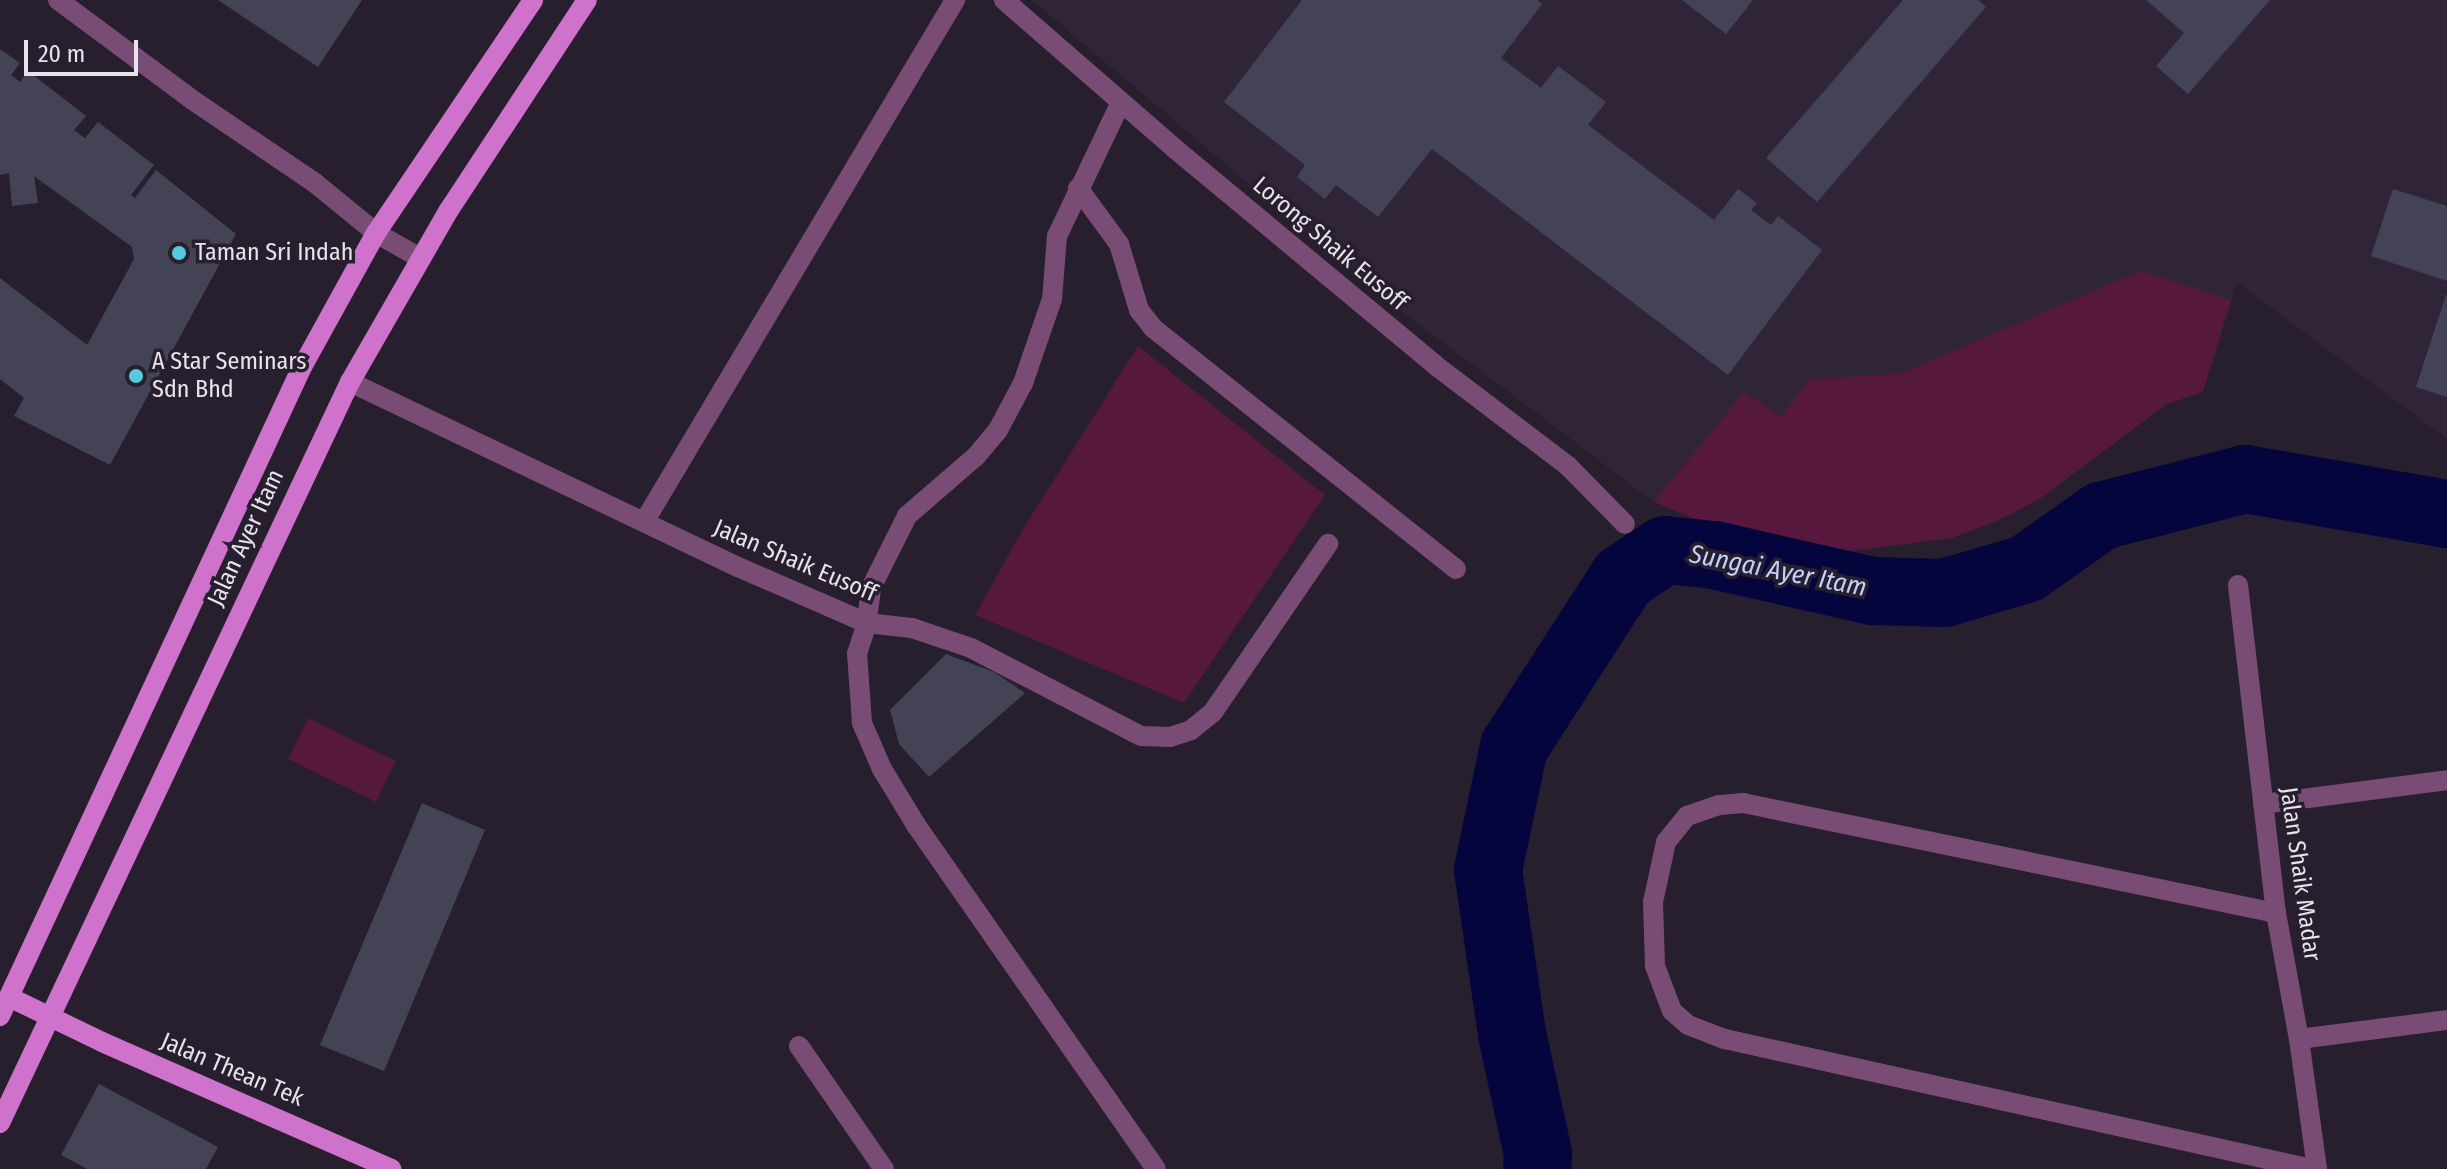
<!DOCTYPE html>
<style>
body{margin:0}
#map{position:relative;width:2447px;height:1169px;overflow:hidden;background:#271f2e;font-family:"Fira Sans Condensed",sans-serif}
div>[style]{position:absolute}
.built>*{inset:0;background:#302439}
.green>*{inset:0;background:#56183c}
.river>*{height:68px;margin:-34px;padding:0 34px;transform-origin:34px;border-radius:34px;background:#05053e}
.building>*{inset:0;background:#444355}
.minor>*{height:20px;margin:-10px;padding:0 10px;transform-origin:10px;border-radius:10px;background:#794c76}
.major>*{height:20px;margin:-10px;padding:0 10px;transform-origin:10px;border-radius:10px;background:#ce72cb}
.dots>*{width:22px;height:22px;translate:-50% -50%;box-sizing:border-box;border:4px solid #271f2e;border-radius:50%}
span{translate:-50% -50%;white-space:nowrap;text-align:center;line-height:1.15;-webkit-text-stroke:7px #271f2e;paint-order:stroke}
.street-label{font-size:24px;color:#e8e2ed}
.poi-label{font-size:24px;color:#e8e2ed}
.left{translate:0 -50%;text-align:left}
.water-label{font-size:26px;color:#c1d1fd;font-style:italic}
.scale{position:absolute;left:24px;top:40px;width:114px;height:36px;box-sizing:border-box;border:4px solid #e8e2ed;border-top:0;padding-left:10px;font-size:24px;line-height:28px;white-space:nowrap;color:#e8e2ed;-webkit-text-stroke:6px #271f2e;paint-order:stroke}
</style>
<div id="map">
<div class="built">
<div style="clip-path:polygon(1032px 0,2447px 0,2447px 439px,2237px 282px,2203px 392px,2167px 404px,2038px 500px,1952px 538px,1842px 552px,1734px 535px,1654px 502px,1375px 291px)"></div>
</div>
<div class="green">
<div style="clip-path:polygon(2140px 271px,2231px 300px,2203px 392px,2167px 404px,2038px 500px,1997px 521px,1952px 538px,1842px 552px,1734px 535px,1654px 502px,1744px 392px,1781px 417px,1810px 379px,1899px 374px)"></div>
<div style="clip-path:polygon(1138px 346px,1325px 495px,1184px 703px,975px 615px,1023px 529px)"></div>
<div style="clip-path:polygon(308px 718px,396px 761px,376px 802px,288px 759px)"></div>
</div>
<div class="river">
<div style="left:1537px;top:1169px;width:15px;rotate:-86deg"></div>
<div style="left:1538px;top:1154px;width:123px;rotate:-102.2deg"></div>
<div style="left:1512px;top:1034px;width:166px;rotate:-98.3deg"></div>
<div style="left:1488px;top:870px;width:126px;rotate:-78.1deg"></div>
<div style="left:1514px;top:747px;width:201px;rotate:-57.2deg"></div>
<div style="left:1623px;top:578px;width:50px;rotate:-33.7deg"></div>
<div style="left:1665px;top:550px;width:49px;rotate:5.8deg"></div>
<div style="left:1714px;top:555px;width:163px;rotate:12.8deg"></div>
<div style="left:1873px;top:591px;width:71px;rotate:1.6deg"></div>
<div style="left:1944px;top:593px;width:85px;rotate:-16.3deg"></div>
<div style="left:2026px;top:569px;width:92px;rotate:-35.2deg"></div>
<div style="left:2101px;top:516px;width:149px;rotate:-14.4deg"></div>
<div style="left:2245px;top:479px;width:205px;rotate:9.8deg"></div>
</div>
<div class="building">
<div style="clip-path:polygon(218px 0,362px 0,318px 67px)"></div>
<div style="clip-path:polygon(1302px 0,1537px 0,1542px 4px,1501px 58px,1541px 88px,1558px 66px,1606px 102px,1588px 125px,1714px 220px,1738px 189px,1757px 203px,1751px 210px,1771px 225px,1778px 216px,1822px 250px,1728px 375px,1432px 149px,1378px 217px,1336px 185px,1325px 199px,1297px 177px,1305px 165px,1224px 102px)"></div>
<div style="clip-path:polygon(1682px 0,1753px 0,1726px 34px)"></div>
<div style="clip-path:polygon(1903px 0,1978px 0,1986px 7px,1817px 202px,1766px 158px)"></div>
<div style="clip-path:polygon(2146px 0,2270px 0,2188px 94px,2156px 66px,2184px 33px)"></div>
<div style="clip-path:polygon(0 49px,20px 63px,11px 75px,20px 82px,28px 71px,86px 116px,74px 130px,85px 138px,98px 122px,154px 165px,131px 195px,135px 198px,156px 170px,236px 234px,110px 465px,14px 416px,24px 398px,0 379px,0 278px,87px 345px,134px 259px,132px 247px,34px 176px,38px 203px,12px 206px,9px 173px,0 175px)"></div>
<div style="clip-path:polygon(2393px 189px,2447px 206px,2447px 281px,2371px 256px)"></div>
<div style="clip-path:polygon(2446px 295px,2447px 295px,2447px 397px,2416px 387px)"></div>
<div style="clip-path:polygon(946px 654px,994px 672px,1025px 693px,929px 777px,899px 744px,890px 710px)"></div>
<div style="clip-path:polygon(422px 803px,485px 830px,384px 1071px,320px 1045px)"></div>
<div style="clip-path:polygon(99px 1084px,218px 1147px,206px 1169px,87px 1169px,61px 1155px)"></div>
</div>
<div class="minor">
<div style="left:58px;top:0;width:169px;rotate:36.6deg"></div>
<div style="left:194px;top:101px;width:146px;rotate:34.1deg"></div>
<div style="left:315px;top:183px;width:79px;rotate:39.3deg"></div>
<div style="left:376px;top:233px;width:51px;rotate:29.6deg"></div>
<div style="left:1004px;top:0;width:225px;rotate:41deg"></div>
<div style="left:1174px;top:148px;width:339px;rotate:39.7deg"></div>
<div style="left:1435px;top:365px;width:167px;rotate:37.2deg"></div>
<div style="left:1568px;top:466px;width:81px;rotate:45.5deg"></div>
<div style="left:1121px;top:102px;width:148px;rotate:115.5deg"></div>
<div style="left:1057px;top:236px;width:63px;rotate:94.5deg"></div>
<div style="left:1052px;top:299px;width:89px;rotate:109deg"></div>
<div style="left:1023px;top:383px;width:53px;rotate:118deg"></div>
<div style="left:998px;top:430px;width:35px;rotate:130deg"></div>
<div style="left:975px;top:457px;width:90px;rotate:139.1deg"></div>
<div style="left:907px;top:516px;width:80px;rotate:116.6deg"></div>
<div style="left:871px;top:588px;width:35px;rotate:97deg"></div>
<div style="left:867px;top:623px;width:32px;rotate:108deg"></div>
<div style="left:857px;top:653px;width:70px;rotate:85.9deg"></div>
<div style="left:862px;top:723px;width:50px;rotate:66.5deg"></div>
<div style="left:882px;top:769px;width:66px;rotate:58.7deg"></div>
<div style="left:916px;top:825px;width:419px;rotate:55.1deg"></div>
<div style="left:1078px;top:188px;width:69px;rotate:53.8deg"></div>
<div style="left:1119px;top:244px;width:69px;rotate:73.1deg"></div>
<div style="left:1139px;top:310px;width:23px;rotate:52deg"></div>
<div style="left:1153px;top:328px;width:387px;rotate:38.5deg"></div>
<div style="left:350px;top:382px;width:430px;rotate:25.5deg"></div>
<div style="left:738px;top:567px;width:141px;rotate:23.5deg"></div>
<div style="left:867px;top:623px;width:45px;rotate:6.3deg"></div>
<div style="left:912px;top:628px;width:62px;rotate:18.7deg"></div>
<div style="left:971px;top:648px;width:191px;rotate:27.4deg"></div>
<div style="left:1141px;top:736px;width:29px;rotate:2deg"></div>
<div style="left:1170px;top:737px;width:22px;rotate:-18deg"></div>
<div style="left:1191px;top:730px;width:28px;rotate:-39deg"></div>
<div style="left:1213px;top:712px;width:204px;rotate:-55.6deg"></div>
<div style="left:644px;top:522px;width:608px;rotate:-59.21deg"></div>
<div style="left:2238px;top:585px;width:330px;rotate:83.4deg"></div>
<div style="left:2276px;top:913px;width:128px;rotate:79.7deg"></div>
<div style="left:2299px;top:1039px;width:131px;rotate:82.1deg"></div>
<div style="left:2263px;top:804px;width:186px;rotate:-7.4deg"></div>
<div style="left:2276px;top:913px;width:544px;rotate:-168.34deg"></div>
<div style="left:1743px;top:803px;width:24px;rotate:175deg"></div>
<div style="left:1719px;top:805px;width:34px;rotate:161deg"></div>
<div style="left:1687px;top:816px;width:33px;rotate:129deg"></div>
<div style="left:1666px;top:842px;width:61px;rotate:102.2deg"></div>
<div style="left:1653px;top:902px;width:64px;rotate:88.2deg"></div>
<div style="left:1655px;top:966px;width:48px;rotate:69.3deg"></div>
<div style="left:1672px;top:1011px;width:21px;rotate:41deg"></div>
<div style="left:1688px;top:1025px;width:40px;rotate:21deg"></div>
<div style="left:1725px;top:1039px;width:601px;rotate:12.49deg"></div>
<div style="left:2299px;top:1039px;width:149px;rotate:-7.3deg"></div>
<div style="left:799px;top:1046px;width:150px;rotate:55.4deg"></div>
</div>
<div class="major">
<div style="left:9px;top:997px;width:103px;rotate:25.8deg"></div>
<div style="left:102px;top:1042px;width:316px;rotate:23.7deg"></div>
<div style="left:0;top:1016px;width:716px;rotate:-65.05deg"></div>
<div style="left:302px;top:367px;width:153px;rotate:-61.1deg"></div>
<div style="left:376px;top:233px;width:281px;rotate:-56deg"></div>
<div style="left:0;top:1123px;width:820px;rotate:-64.72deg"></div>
<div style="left:350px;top:382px;width:198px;rotate:-60.1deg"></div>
<div style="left:449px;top:210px;width:251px;rotate:-56.7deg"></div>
</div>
<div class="dots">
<div style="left:179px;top:253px;background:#54cade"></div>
<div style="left:136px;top:376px;background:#54cade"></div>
</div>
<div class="street-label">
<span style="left:1330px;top:244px;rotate:40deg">Lorong Shaik Eusoff</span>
<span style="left:246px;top:538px;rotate:-65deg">Jalan Ayer Itam</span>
<span style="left:795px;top:561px;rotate:23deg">Jalan Shaik Eusoff</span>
<span style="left:2300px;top:874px;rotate:82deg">Jalan Shaik Madar</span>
<span style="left:232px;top:1070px;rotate:23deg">Jalan Thean Tek</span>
</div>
<div class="poi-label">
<span class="left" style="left:195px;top:253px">Taman Sri Indah</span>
<span class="left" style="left:152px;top:376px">A Star Seminars<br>Sdn Bhd</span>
</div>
<div class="water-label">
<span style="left:1778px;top:571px;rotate:11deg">Sungai Ayer Itam</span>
</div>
<div class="scale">20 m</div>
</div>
